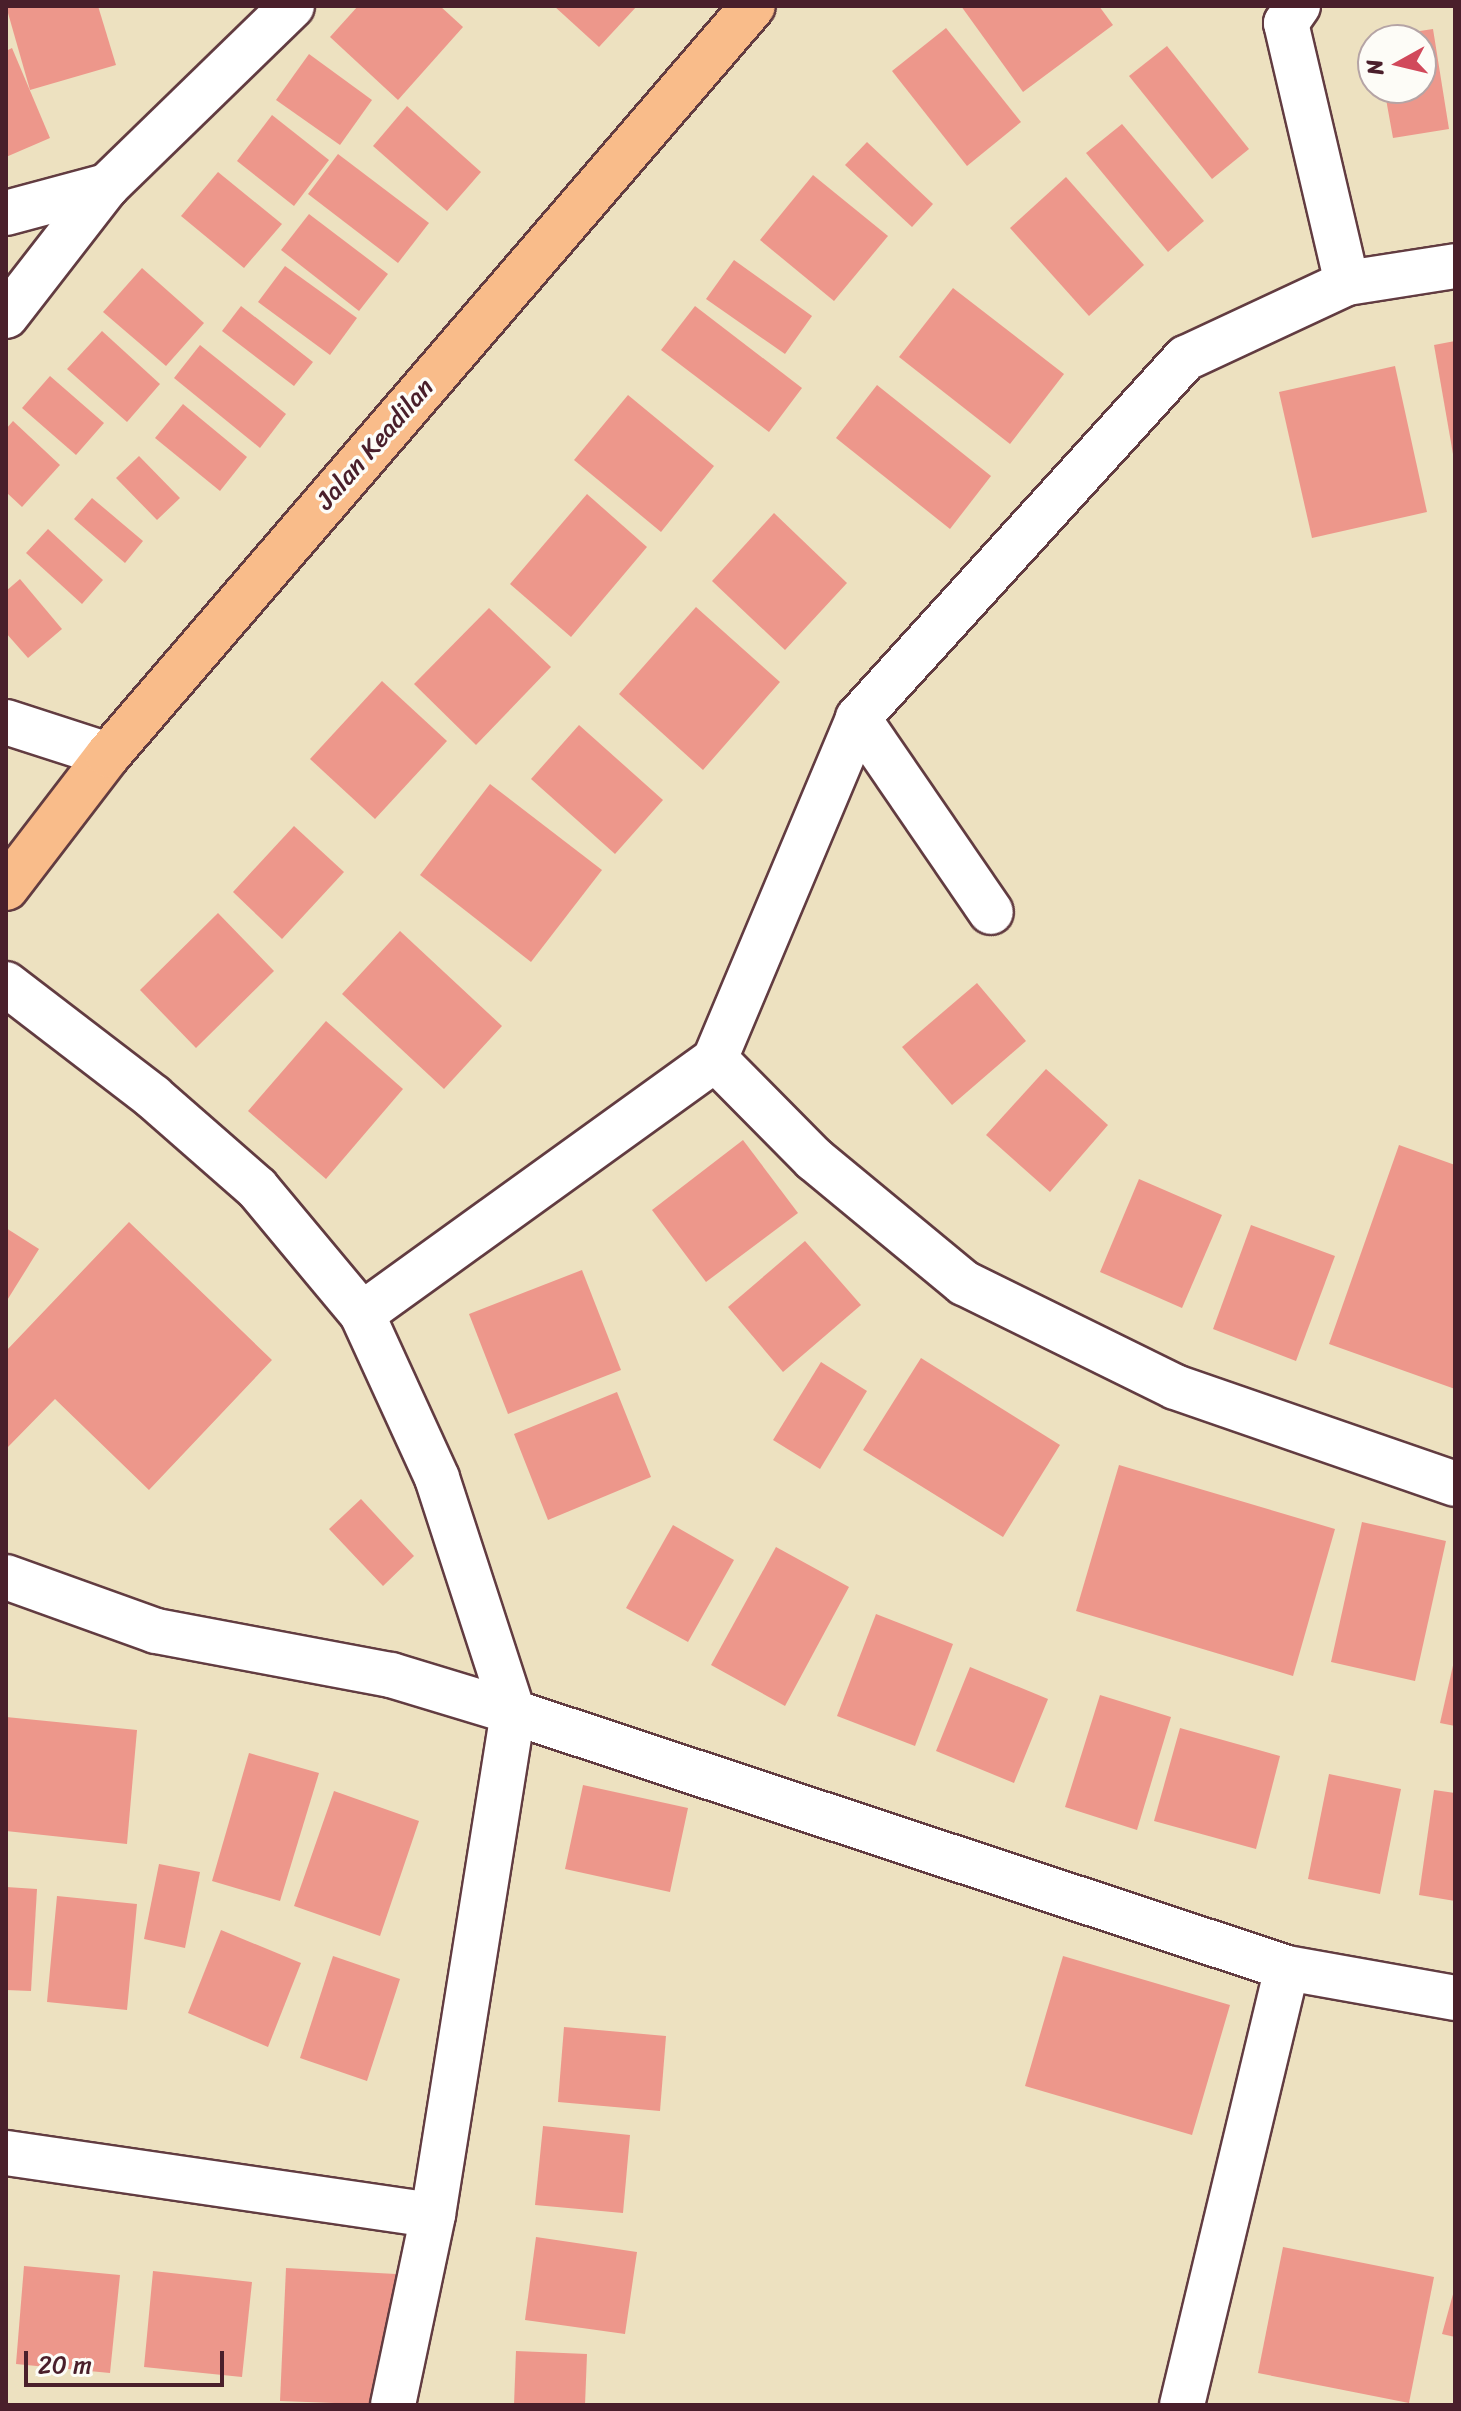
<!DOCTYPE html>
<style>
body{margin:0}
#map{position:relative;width:1461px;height:2411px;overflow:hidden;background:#ede1c0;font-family:Sriracha,sans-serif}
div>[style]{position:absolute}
.building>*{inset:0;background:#ed978b}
.roads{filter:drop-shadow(2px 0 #623c41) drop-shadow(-2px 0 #623c41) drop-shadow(0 2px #623c41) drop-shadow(0 -2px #623c41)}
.minor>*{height:44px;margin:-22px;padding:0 22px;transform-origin:22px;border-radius:22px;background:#fff}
.major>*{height:44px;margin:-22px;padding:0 22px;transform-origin:22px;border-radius:22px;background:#f9bc8a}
span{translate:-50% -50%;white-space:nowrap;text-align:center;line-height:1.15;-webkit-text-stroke:7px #fdfcf7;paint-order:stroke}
.street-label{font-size:26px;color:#4a1f2b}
.frame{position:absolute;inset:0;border:8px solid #4a1f2b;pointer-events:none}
.north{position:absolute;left:1357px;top:24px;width:80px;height:80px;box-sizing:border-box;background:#fdfcf7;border:2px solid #b5a4a5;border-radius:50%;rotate:262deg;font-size:22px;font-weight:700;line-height:32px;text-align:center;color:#4a1f2b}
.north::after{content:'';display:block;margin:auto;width:28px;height:36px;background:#d1495b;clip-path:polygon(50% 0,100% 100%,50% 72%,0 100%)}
.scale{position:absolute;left:24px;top:2351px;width:200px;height:36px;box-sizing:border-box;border:4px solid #4a1f2b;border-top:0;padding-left:10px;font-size:24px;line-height:28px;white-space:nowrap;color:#4a1f2b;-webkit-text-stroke:6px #fdfcf7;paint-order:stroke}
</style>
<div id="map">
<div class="building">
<div style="clip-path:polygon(6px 6px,98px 6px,116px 65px,30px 90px)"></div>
<div style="clip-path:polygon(358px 6px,440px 6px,463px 27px,398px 100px,330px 37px)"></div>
<div style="clip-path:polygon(554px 6px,637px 6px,599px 47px)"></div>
<div style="clip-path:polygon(961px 6px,1099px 6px,1113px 25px,1023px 92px)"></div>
<div style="clip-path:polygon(946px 28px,1021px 122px,967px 166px,892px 71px)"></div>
<div style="clip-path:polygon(1433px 29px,1449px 129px,1393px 138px,1384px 88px,1421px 88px,1421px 40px,1374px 38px)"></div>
<div style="clip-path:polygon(1167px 46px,1249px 149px,1212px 179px,1129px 76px)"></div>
<div style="clip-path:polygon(12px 48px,50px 138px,6px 157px,6px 51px)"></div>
<div style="clip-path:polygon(309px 54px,372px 100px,340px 145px,276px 100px)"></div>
<div style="clip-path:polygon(407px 106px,481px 172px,447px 211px,373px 146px)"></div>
<div style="clip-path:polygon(272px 115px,329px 160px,294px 206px,237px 161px)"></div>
<div style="clip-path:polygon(1122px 124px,1204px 221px,1168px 252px,1086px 153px)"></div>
<div style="clip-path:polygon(867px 142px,933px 204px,912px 227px,845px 165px)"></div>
<div style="clip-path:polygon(338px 154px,429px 223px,398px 263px,308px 194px)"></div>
<div style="clip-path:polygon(218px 172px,282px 224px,244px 268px,181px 216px)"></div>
<div style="clip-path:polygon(813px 175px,888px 236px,834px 301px,760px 240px)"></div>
<div style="clip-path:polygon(1066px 177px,1144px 265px,1089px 316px,1010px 228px)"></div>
<div style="clip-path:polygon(309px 214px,388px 274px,359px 311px,281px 250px)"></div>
<div style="clip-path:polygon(734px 260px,812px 316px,785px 354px,706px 299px)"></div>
<div style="clip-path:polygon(285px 266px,357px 318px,330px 355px,258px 302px)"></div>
<div style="clip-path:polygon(142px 268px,204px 323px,166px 366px,103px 312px)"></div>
<div style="clip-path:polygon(953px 288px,1064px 374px,1010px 444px,899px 357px)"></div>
<div style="clip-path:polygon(241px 306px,313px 362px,294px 386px,222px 331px)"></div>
<div style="clip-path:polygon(695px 306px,802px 388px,769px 432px,661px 350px)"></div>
<div style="clip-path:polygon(102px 331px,160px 384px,127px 422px,67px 369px)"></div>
<div style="clip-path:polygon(1455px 341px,1455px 454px,1453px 454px,1434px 345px)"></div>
<div style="clip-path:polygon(200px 345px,286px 414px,260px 448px,174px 378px)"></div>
<div style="clip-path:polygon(1395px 366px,1427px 512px,1312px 538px,1279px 392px)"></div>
<div style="clip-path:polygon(50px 376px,104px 423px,76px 455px,22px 408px)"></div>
<div style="clip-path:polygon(877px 385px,991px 476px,950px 529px,836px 438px)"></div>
<div style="clip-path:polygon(628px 395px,714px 466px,661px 532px,574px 460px)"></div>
<div style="clip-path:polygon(183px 404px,247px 457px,220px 491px,155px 438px)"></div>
<div style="clip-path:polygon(13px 421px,60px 465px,22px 507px,6px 492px,6px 429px)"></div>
<div style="clip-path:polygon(139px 456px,180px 498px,157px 520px,116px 478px)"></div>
<div style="clip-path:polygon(587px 494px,647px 547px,571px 637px,510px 584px)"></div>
<div style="clip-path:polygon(92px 498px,143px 541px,125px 563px,74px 519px)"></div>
<div style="clip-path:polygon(774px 513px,847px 583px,785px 650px,712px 581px)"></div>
<div style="clip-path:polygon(48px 529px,103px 580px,82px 604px,26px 553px)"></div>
<div style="clip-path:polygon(20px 579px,62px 629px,28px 658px,6px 633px,6px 591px)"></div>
<div style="clip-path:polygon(696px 607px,780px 682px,703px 770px,619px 694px)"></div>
<div style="clip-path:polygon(489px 608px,551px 667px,476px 745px,414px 684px)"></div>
<div style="clip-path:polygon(382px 681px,447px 741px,375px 819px,310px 759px)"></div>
<div style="clip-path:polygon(579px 725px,663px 800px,615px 854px,531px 779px)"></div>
<div style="clip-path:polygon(490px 784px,602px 870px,531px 962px,420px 875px)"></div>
<div style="clip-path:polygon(294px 826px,344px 872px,282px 939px,233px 892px)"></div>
<div style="clip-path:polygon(218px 913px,274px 971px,196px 1048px,140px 990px)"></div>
<div style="clip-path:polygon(400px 931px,502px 1026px,444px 1089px,342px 994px)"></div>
<div style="clip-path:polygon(977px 983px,1026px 1041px,952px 1105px,902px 1047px)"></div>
<div style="clip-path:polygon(326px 1021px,403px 1089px,326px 1179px,248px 1111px)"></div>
<div style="clip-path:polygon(1046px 1069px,1108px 1125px,1050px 1192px,986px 1135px)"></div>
<div style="clip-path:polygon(743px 1140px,798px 1213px,706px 1282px,652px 1210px)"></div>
<div style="clip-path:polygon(1399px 1145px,1455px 1165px,1455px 1389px,1329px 1344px)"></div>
<div style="clip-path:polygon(1139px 1179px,1222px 1215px,1182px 1308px,1100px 1272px)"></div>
<div style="clip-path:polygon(129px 1222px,272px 1360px,149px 1490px,55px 1399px,6px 1449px,6px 1351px)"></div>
<div style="clip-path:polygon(1251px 1225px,1335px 1256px,1296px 1361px,1213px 1329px)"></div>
<div style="clip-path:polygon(6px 1228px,39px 1249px,6px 1302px)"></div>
<div style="clip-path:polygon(805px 1241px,861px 1305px,783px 1372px,728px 1307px)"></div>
<div style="clip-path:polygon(582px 1270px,621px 1370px,508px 1414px,469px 1314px)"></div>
<div style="clip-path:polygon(921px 1358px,1060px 1445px,1003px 1537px,863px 1450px)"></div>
<div style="clip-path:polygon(821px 1362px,867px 1391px,820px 1469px,773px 1440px)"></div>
<div style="clip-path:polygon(617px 1392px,651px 1477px,548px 1520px,514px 1434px)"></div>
<div style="clip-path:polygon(1119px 1465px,1335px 1529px,1293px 1676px,1076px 1611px)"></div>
<div style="clip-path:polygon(361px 1499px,414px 1556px,383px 1586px,329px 1529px)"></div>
<div style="clip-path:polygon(1362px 1522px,1446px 1541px,1415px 1681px,1331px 1662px)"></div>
<div style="clip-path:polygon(673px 1525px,734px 1560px,688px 1642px,626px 1608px)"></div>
<div style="clip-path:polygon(776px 1547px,849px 1587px,785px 1706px,711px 1665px)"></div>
<div style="clip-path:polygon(876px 1614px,953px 1644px,915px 1746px,837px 1716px)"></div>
<div style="clip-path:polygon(1454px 1661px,1455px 1661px,1455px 1726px,1440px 1723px)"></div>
<div style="clip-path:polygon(970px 1667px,1048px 1699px,1014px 1783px,936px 1751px)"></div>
<div style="clip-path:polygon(1100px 1695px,1171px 1717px,1137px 1830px,1065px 1807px)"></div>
<div style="clip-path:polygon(6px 1717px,137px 1730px,127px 1844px,6px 1831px)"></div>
<div style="clip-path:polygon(1180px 1728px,1280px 1756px,1256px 1849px,1154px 1821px)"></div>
<div style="clip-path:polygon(249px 1753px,319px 1773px,280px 1901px,212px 1881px)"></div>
<div style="clip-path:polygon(1329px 1774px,1401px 1789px,1380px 1894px,1308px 1879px)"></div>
<div style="clip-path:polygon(583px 1785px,688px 1808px,670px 1892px,565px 1869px)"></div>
<div style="clip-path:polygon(1434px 1790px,1455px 1793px,1455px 1901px,1419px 1895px)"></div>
<div style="clip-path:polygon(334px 1791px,419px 1821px,380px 1936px,294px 1906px)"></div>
<div style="clip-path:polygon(159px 1864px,200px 1872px,185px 1948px,144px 1939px)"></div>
<div style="clip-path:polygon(6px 1887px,37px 1889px,31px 1991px,6px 1990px)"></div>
<div style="clip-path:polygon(57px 1896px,137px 1904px,127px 2010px,47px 2002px)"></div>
<div style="clip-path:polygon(221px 1930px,301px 1963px,268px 2047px,188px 2013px)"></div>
<div style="clip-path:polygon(333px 1956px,400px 1979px,367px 2081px,300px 2058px)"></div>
<div style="clip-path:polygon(1063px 1956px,1230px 2005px,1192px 2135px,1025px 2086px)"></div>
<div style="clip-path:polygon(564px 2027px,666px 2036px,660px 2111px,558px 2102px)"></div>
<div style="clip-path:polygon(543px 2126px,630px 2135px,623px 2213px,535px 2205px)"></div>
<div style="clip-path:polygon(536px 2237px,637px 2252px,625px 2334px,525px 2320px)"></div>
<div style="clip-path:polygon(1283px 2247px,1434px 2277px,1409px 2403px,1258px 2373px)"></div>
<div style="clip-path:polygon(24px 2266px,120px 2275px,110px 2373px,16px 2364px)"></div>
<div style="clip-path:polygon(286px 2268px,396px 2274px,389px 2405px,280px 2401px)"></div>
<div style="clip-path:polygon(153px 2271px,252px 2282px,242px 2377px,144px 2367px)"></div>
<div style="clip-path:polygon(1455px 2287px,1455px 2337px,1442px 2334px)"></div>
<div style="clip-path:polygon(516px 2351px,587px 2354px,585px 2405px,514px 2405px)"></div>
</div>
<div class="roads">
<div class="minor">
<div style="left:1298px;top:6px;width:21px;rotate:125deg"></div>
<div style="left:1286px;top:23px;width:267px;rotate:76.8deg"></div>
<div style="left:6px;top:213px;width:105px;rotate:-15deg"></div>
<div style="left:6px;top:316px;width:165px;rotate:-52.2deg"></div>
<div style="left:107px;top:186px;width:258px;rotate:-44.2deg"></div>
<div style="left:858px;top:718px;width:235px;rotate:55.6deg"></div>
<div style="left:6px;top:722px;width:107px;rotate:17.9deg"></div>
<div style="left:6px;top:984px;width:185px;rotate:37.5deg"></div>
<div style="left:153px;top:1097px;width:138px;rotate:41.2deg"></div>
<div style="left:257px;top:1188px;width:164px;rotate:50.2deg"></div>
<div style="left:362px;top:1314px;width:435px;rotate:-35.8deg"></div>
<div style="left:715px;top:1059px;width:370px;rotate:-67.2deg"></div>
<div style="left:858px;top:718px;width:487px;rotate:-47.7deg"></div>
<div style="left:1186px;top:358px;width:178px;rotate:-25deg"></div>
<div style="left:1347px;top:283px;width:109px;rotate:-8.9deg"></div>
<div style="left:715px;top:1059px;width:141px;rotate:45.3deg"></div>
<div style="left:814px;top:1159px;width:195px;rotate:39.6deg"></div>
<div style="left:964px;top:1283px;width:235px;rotate:26.2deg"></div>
<div style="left:1175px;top:1387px;width:296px;rotate:19.1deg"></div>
<div style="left:362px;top:1314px;width:180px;rotate:65.4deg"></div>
<div style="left:437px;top:1478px;width:246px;rotate:72deg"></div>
<div style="left:513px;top:1712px;width:509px;rotate:99.04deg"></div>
<div style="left:433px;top:2215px;width:194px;rotate:101.9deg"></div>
<div style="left:6px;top:1577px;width:159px;rotate:19.8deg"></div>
<div style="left:156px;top:1631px;width:239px;rotate:10.6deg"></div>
<div style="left:391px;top:1675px;width:127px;rotate:16.9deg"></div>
<div style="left:513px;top:1712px;width:815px;rotate:18.3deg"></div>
<div style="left:1287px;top:1968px;width:171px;rotate:10.1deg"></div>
<div style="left:6px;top:2153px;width:431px;rotate:8.3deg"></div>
<div style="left:1182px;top:2405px;width:449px;rotate:-76.5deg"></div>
</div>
<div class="major">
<div style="left:6px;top:888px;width:168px;rotate:-52.5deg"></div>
<div style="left:108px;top:755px;width:988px;rotate:-49.27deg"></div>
</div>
</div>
<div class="street-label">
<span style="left:375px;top:444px;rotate:-49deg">Jalan Keadilan</span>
</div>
<div class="frame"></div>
<div class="north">N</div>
<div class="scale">20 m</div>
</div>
